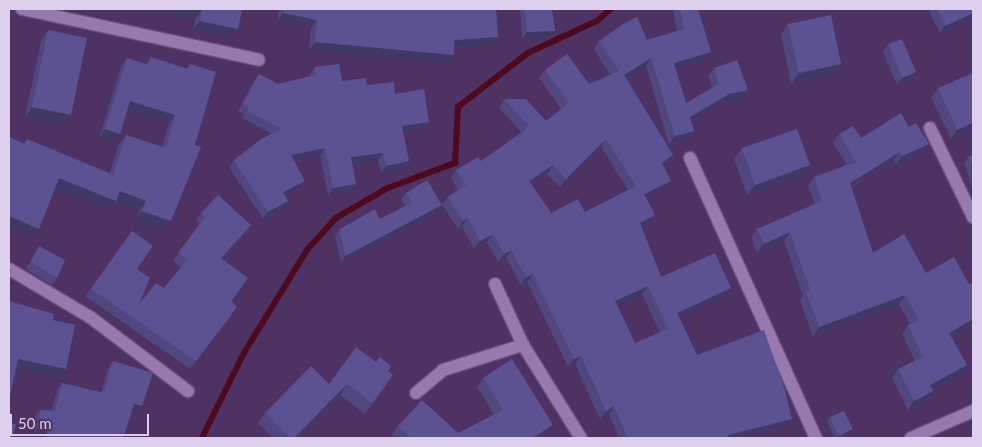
<!DOCTYPE html>
<style>
body{margin:0}
#map{position:relative;width:982px;height:447px;overflow:hidden;background:#4e3263;font-family:Lato,sans-serif}
div>[style]{position:absolute}
.stream>*{height:5.5px;margin:-2.75px;padding:0 2.75px;transform-origin:2.75px;border-radius:2.75px;background:#4e091e}
.roads{filter:drop-shadow(1px 0 #674f78) drop-shadow(-1px 0 #674f78) drop-shadow(0 1px #674f78) drop-shadow(0 -1px #674f78)}
.street>*{height:12px;margin:-6px;padding:0 6px;transform-origin:6px;border-radius:6px;background:#9779b0}
.wall>*{inset:0;background:#4f477d}
.shaded-wall>*{inset:0;background:#403966}
.building>*{inset:0;background:#5c5291}
span{translate:-50% -50%;white-space:nowrap;text-align:center;line-height:1.15;-webkit-text-stroke:4px #4e3263;paint-order:stroke}
.frame{position:absolute;inset:0;border:10px solid #decfec;pointer-events:none}
.scale{position:absolute;left:10px;top:414px;width:139px;height:22px;box-sizing:border-box;border:2px solid #decfec;border-top:0;padding-left:6px;font-size:15px;line-height:18px;white-space:nowrap;color:#decfec;-webkit-text-stroke:4px #4e3263;paint-order:stroke}
</style>
<div id="map">
<div class="stream">
<div style="left:202px;top:438px;width:95px;rotate:-63.7deg"></div>
<div style="left:244px;top:353px;width:121px;rotate:-58.5deg"></div>
<div style="left:307px;top:250px;width:43px;rotate:-47.8deg"></div>
<div style="left:336px;top:218px;width:60px;rotate:-30deg"></div>
<div style="left:388px;top:188px;width:72px;rotate:-20.5deg"></div>
<div style="left:455px;top:163px;width:56px;rotate:-86.9deg"></div>
<div style="left:458px;top:107px;width:88px;rotate:-37.6deg"></div>
<div style="left:528px;top:53px;width:76px;rotate:-24.9deg"></div>
<div style="left:597px;top:21px;width:18px;rotate:-41deg"></div>
</div>
<div class="roads">
<div class="street">
<div style="left:22px;top:9px;width:242px;rotate:12.1deg"></div>
<div style="left:930px;top:128px;width:99px;rotate:64.2deg"></div>
<div style="left:690px;top:158px;width:307px;rotate:65.8deg"></div>
<div style="left:9px;top:269px;width:94px;rotate:30.7deg"></div>
<div style="left:90px;top:317px;width:123px;rotate:37.1deg"></div>
<div style="left:495px;top:284px;width:67px;rotate:65.3deg"></div>
<div style="left:523px;top:345px;width:110px;rotate:58.1deg"></div>
<div style="left:416px;top:393px;width:35px;rotate:-40deg"></div>
<div style="left:443px;top:370px;width:84px;rotate:-17.4deg"></div>
<div style="left:911px;top:438px;width:68px;rotate:-23.5deg"></div>
</div>
</div>
<div class="wall">
<div style="clip-path:polygon(141px 9px,242px 9px,238px 29px,231px 38px,193px 30px,195px 19px,141px 11px)"></div>
<div style="clip-path:polygon(279px 9px,496px 9px,498px 37px,492px 45px,454px 48px,448px 63px,309px 50px,311px 28px,277px 21px)"></div>
<div style="clip-path:polygon(520px 9px,552px 9px,550px 38px,522px 39px)"></div>
<div style="clip-path:polygon(evenodd,673px 9px,698px 9px,711px 52px,705px 60px,675px 69px,686px 103px,712px 88px,708px 76px,714px 68px,742px 98px,723px 103px,691px 121px,694px 131px,689px 139px,669px 145px,646px 66px,626px 78px,673px 155px,667px 163px,663px 166px,665px 189px,646px 198px,655px 215px,649px 224px,642px 227px,661px 277px,731px 288px,725px 296px,679px 317px,697px 355px,786px 427px,741px 438px,619px 438px,609px 415px,600px 419px,575px 364px,568px 367px,527px 282px,521px 285px,506px 258px,498px 262px,487px 242px,474px 249px,462px 226px,458px 229px,442px 205px,448px 197px,458px 190px,451px 178px,456px 170px,481px 161px,522px 133px,499px 108px,504px 99px,546px 121px,561px 109px,539px 78px,545px 70px,589px 84px,610px 75px,594px 49px,599px 41px,647px 40px,677px 31px,673px 9px,601px 147px,628px 190px,585px 212px,551px 213px,531px 184px,547px 174px,560px 187px,601px 147px,673px 9px,642px 294px,660px 332px,635px 343px,617px 305px,642px 294px)"></div>
<div style="clip-path:polygon(930px 9px,973px 9px,973px 17px,940px 33px,929px 11px)"></div>
<div style="clip-path:polygon(788px 24px,834px 75px,791px 84px,781px 34px)"></div>
<div style="clip-path:polygon(48px 30px,64px 125px,25px 117px,41px 41px)"></div>
<div style="clip-path:polygon(888px 44px,916px 72px,911px 80px,897px 85px,883px 52px)"></div>
<div style="clip-path:polygon(151px 57px,186px 69px,190px 64px,165px 230px,136px 219px,140px 210px,116px 200px,110px 209px,55px 188px,32px 238px,24px 143px,27px 139px,110px 173px,119px 144px,126px 135px,162px 147px,169px 124px,127px 110px,120px 134px,114px 143px,99px 138px,121px 67px,127px 58px,146px 64px)"></div>
<div style="clip-path:polygon(315px 67px,342px 81px,367px 85px,395px 94px,429px 122px,424px 129px,403px 132px,404px 168px,381px 173px,378px 160px,352px 163px,356px 184px,351px 191px,328px 195px,320px 156px,294px 160px,300px 188px,285px 195px,283px 208px,263px 219px,229px 167px,234px 160px,272px 134px,242px 118px,244px 114px,238px 111px,254px 81px,259px 74px,278px 84px,310px 76px,310px 74px)"></div>
<div style="clip-path:polygon(938px 88px,973px 129px,951px 139px,931px 97px)"></div>
<div style="clip-path:polygon(909px 127px,929px 144px,923px 152px,896px 165px,894px 160px,851px 187px,873px 253px,926px 273px,969px 284px,973px 282px,973px 324px,951px 337px,967px 365px,961px 374px,932px 390px,933px 391px,927px 400px,908px 410px,892px 378px,898px 369px,915px 361px,902px 334px,908px 325px,910px 324px,899px 304px,813px 336px,800px 300px,803px 296px,784px 241px,757px 253px,751px 238px,757px 229px,815px 204px,808px 186px,814px 177px,847px 165px,833px 143px,839px 134px,861px 138px)"></div>
<div style="clip-path:polygon(742px 148px,803px 176px,747px 195px,734px 159px)"></div>
<div style="clip-path:polygon(973px 155px,973px 185px,972px 186px,964px 163px,969px 156px)"></div>
<div style="clip-path:polygon(406px 193px,437px 212px,341px 263px,335px 236px,340px 229px,380px 219px,405px 206px,401px 199px)"></div>
<div style="clip-path:polygon(201px 213px,251px 225px,246px 233px,222px 258px,243px 286px,231px 302px,232px 315px,190px 369px,85px 296px,132px 231px,137px 269px,139px 304px,164px 288px,181px 268px,173px 261px,200px 224px,196px 220px)"></div>
<div style="clip-path:polygon(39px 246px,57px 278px,52px 285px,26px 269px,34px 254px)"></div>
<div style="clip-path:polygon(113px 361px,138px 413px,132px 412px,123px 438px,44px 438px,44px 435px,34px 434px,35px 417px,40px 410px,52px 410px,57px 390px,62px 383px,101px 393px,108px 368px)"></div>
<div style="clip-path:polygon(388px 371px,386px 386px,365px 414px,340px 395px,297px 438px,273px 438px,258px 423px,265px 413px,329px 384px)"></div>
<div style="clip-path:polygon(483px 378px,547px 433px,539px 438px,396px 438px,392px 435px,398px 426px,458px 433px,494px 415px,477px 387px)"></div>
<div style="clip-path:polygon(830px 417px,850px 433px,838px 438px,835px 438px,827px 421px)"></div>
</div>
<div class="shaded-wall">
<div style="clip-path:polygon(142px 9px,193px 9px,202px 10px,195px 19px,141px 11px)"></div>
<div style="clip-path:polygon(283px 13px,317px 20px,311px 28px,277px 21px)"></div>
<div style="clip-path:polygon(973px 13px,973px 17px,940px 33px,945px 26px)"></div>
<div style="clip-path:polygon(200px 21px,238px 29px,231px 38px,193px 30px)"></div>
<div style="clip-path:polygon(555px 31px,550px 38px,522px 39px,527px 32px)"></div>
<div style="clip-path:polygon(498px 37px,492px 45px,448px 48px,454px 40px)"></div>
<div style="clip-path:polygon(315px 42px,454px 55px,448px 63px,309px 50px)"></div>
<div style="clip-path:polygon(711px 52px,705px 60px,668px 71px,674px 63px)"></div>
<div style="clip-path:polygon(651px 58px,646px 66px,618px 83px,624px 75px)"></div>
<div style="clip-path:polygon(841px 64px,834px 75px,791px 84px,799px 73px)"></div>
<div style="clip-path:polygon(916px 72px,911px 80px,897px 85px,902px 78px)"></div>
<div style="clip-path:polygon(748px 90px,742px 98px,723px 103px,684px 125px,690px 117px,729px 94px)"></div>
<div style="clip-path:polygon(130px 101px,175px 115px,169px 124px,124px 109px)"></div>
<div style="clip-path:polygon(32px 107px,71px 115px,64px 125px,25px 117px)"></div>
<div style="clip-path:polygon(429px 122px,424px 129px,397px 133px,402px 126px)"></div>
<div style="clip-path:polygon(973px 123px,973px 129px,951px 139px,957px 130px)"></div>
<div style="clip-path:polygon(105px 129px,120px 134px,114px 143px,99px 138px)"></div>
<div style="clip-path:polygon(694px 131px,689px 139px,669px 145px,675px 136px)"></div>
<div style="clip-path:polygon(606px 139px,601px 147px,560px 187px,566px 179px)"></div>
<div style="clip-path:polygon(929px 144px,923px 152px,896px 165px,902px 156px)"></div>
<div style="clip-path:polygon(325px 148px,320px 156px,287px 162px,291px 155px)"></div>
<div style="clip-path:polygon(900px 152px,894px 160px,843px 191px,850px 183px)"></div>
<div style="clip-path:polygon(383px 153px,378px 160px,346px 164px,351px 157px)"></div>
<div style="clip-path:polygon(673px 155px,667px 163px,656px 171px,662px 163px)"></div>
<div style="clip-path:polygon(409px 161px,404px 168px,381px 173px,386px 166px)"></div>
<div style="clip-path:polygon(553px 165px,547px 174px,523px 189px,529px 181px)"></div>
<div style="clip-path:polygon(810px 165px,803px 176px,747px 195px,755px 185px)"></div>
<div style="clip-path:polygon(59px 178px,116px 201px,110px 209px,53px 187px)"></div>
<div style="clip-path:polygon(305px 181px,300px 188px,278px 199px,283px 192px)"></div>
<div style="clip-path:polygon(671px 181px,665px 189px,638px 202px,644px 194px)"></div>
<div style="clip-path:polygon(356px 184px,351px 191px,328px 195px,333px 188px)"></div>
<div style="clip-path:polygon(120px 191px,146px 201px,140px 210px,114px 200px)"></div>
<div style="clip-path:polygon(288px 201px,283px 208px,263px 219px,268px 212px)"></div>
<div style="clip-path:polygon(442px 205px,437px 212px,341px 263px,345px 256px)"></div>
<div style="clip-path:polygon(142px 211px,171px 221px,165px 230px,136px 219px)"></div>
<div style="clip-path:polygon(655px 215px,649px 224px,634px 231px,640px 223px)"></div>
<div style="clip-path:polygon(9px 216px,39px 229px,32px 238px,9px 228px)"></div>
<div style="clip-path:polygon(468px 218px,462px 226px,458px 229px,463px 221px)"></div>
<div style="clip-path:polygon(251px 225px,246px 233px,215px 265px,221px 258px)"></div>
<div style="clip-path:polygon(790px 232px,784px 241px,757px 253px,764px 244px)"></div>
<div style="clip-path:polygon(493px 234px,487px 242px,474px 249px,480px 241px)"></div>
<div style="clip-path:polygon(511px 250px,506px 258px,498px 262px,504px 254px)"></div>
<div style="clip-path:polygon(533px 274px,527px 282px,521px 285px,526px 277px)"></div>
<div style="clip-path:polygon(648px 286px,642px 294px,609px 309px,615px 301px)"></div>
<div style="clip-path:polygon(731px 288px,725px 296px,671px 321px,677px 313px)"></div>
<div style="clip-path:polygon(905px 295px,899px 304px,813px 336px,819px 327px)"></div>
<div style="clip-path:polygon(973px 319px,973px 324px,943px 342px,949px 333px)"></div>
<div style="clip-path:polygon(581px 356px,575px 364px,568px 367px,574px 359px)"></div>
<div style="clip-path:polygon(18px 359px,66px 369px,61px 377px,13px 367px)"></div>
<div style="clip-path:polygon(967px 365px,961px 374px,924px 394px,930px 385px)"></div>
<div style="clip-path:polygon(347px 384px,340px 395px,297px 438px,294px 438px)"></div>
<div style="clip-path:polygon(933px 391px,927px 400px,908px 410px,914px 401px)"></div>
<div style="clip-path:polygon(134px 404px,142px 406px,138px 413px,129px 411px)"></div>
<div style="clip-path:polygon(614px 406px,609px 415px,600px 419px,606px 411px)"></div>
<div style="clip-path:polygon(792px 419px,786px 427px,741px 438px,726px 438px,728px 435px)"></div>
<div style="clip-path:polygon(553px 425px,547px 433px,539px 438px,532px 438px)"></div>
<div style="clip-path:polygon(39px 427px,49px 428px,44px 435px,34px 434px)"></div>
<div style="clip-path:polygon(853px 429px,850px 433px,836px 438px,838px 436px)"></div>
</div>
<div class="building">
<div style="clip-path:polygon(193px 9px,242px 9px,238px 29px,200px 21px,202px 10px)"></div>
<div style="clip-path:polygon(284px 9px,496px 9px,498px 37px,454px 40px,454px 55px,315px 42px,317px 20px,283px 13px)"></div>
<div style="clip-path:polygon(525px 9px,552px 9px,555px 31px,527px 32px)"></div>
<div style="clip-path:polygon(evenodd,680px 9px,698px 9px,711px 52px,674px 63px,686px 103px,719px 84px,714px 68px,737px 60px,748px 90px,729px 94px,690px 117px,694px 131px,675px 136px,651px 58px,624px 75px,673px 155px,662px 163px,671px 181px,644px 194px,655px 215px,640px 223px,661px 277px,715px 253px,731px 288px,677px 313px,697px 355px,764px 330px,785px 390px,792px 419px,728px 435px,729px 438px,628px 438px,614px 406px,606px 411px,581px 356px,574px 359px,533px 274px,526px 277px,511px 250px,504px 254px,493px 234px,480px 241px,468px 218px,463px 221px,448px 197px,466px 185px,456px 170px,478px 157px,481px 161px,525px 130px,528px 125px,504px 99px,526px 99px,546px 121px,569px 103px,545px 70px,567px 54px,589px 84px,619px 71px,599px 41px,623px 24px,637px 17px,647px 40px,684px 29px,680px 9px,606px 139px,636px 186px,585px 212px,578px 199px,551px 213px,529px 181px,553px 165px,566px 179px,606px 139px,680px 9px,648px 286px,668px 329px,635px 343px,615px 301px,648px 286px)"></div>
<div style="clip-path:polygon(937px 9px,973px 9px,973px 13px,945px 26px)"></div>
<div style="clip-path:polygon(831px 15px,841px 64px,799px 73px,788px 24px)"></div>
<div style="clip-path:polygon(48px 30px,87px 38px,71px 115px,32px 107px)"></div>
<div style="clip-path:polygon(902px 39px,916px 72px,902px 78px,888px 44px)"></div>
<div style="clip-path:polygon(151px 57px,188px 69px,190px 64px,216px 72px,195px 145px,201px 147px,171px 221px,142px 211px,146px 201px,120px 191px,116px 201px,59px 178px,39px 229px,9px 216px,9px 137px,25px 144px,27px 139px,113px 175px,126px 135px,166px 148px,175px 115px,130px 101px,120px 134px,105px 129px,127px 58px,148px 65px)"></div>
<div style="clip-path:polygon(339px 64px,342px 81px,366px 78px,367px 85px,394px 82px,395px 94px,424px 89px,429px 122px,402px 126px,409px 161px,386px 166px,383px 153px,351px 157px,356px 184px,333px 188px,325px 148px,291px 155px,305px 181px,283px 192px,288px 201px,268px 212px,234px 160px,261px 139px,282px 129px,247px 111px,249px 107px,243px 104px,259px 74px,278px 84px,316px 75px,315px 67px)"></div>
<div style="clip-path:polygon(973px 73px,973px 123px,957px 130px,938px 88px)"></div>
<div style="clip-path:polygon(901px 113px,909px 127px,916px 123px,929px 144px,902px 156px,900px 152px,850px 183px,873px 253px,904px 234px,926px 273px,954px 257px,969px 284px,973px 282px,973px 319px,949px 333px,967px 365px,930px 385px,933px 391px,914px 401px,898px 369px,923px 357px,908px 325px,919px 320px,905px 295px,819px 327px,806px 292px,810px 290px,790px 232px,764px 244px,757px 229px,822px 201px,814px 177px,856px 162px,839px 134px,853px 126px,861px 138px)"></div>
<div style="clip-path:polygon(797px 129px,810px 165px,755px 185px,742px 148px)"></div>
<div style="clip-path:polygon(973px 155px,973px 169px,969px 156px)"></div>
<div style="clip-path:polygon(427px 180px,442px 205px,345px 256px,340px 229px,375px 209px,380px 219px,412px 203px,406px 193px)"></div>
<div style="clip-path:polygon(218px 195px,251px 225px,221px 258px,248px 278px,231px 301px,237px 307px,196px 361px,91px 289px,132px 231px,153px 246px,137px 269px,150px 278px,139px 304px,156px 283px,164px 288px,187px 260px,178px 253px,205px 217px,201px 213px)"></div>
<div style="clip-path:polygon(39px 246px,65px 260px,57px 278px,31px 262px)"></div>
<div style="clip-path:polygon(9px 269px,11px 270px,9px 278px)"></div>
<div style="clip-path:polygon(9px 301px,54px 314px,53px 320px,75px 325px,66px 369px,18px 359px,9px 401px)"></div>
<div style="clip-path:polygon(356px 347px,376px 362px,380px 357px,391px 366px,388px 371px,393px 375px,372px 403px,347px 384px,294px 438px,290px 438px,265px 413px,311px 366px,329px 384px)"></div>
<div style="clip-path:polygon(512px 359px,553px 425px,532px 438px,411px 438px,398px 426px,422px 400px,458px 433px,503px 410px,483px 378px)"></div>
<div style="clip-path:polygon(113px 361px,153px 373px,142px 406px,134px 404px,123px 438px,48px 438px,49px 428px,39px 427px,40px 410px,55px 411px,62px 383px,104px 393px)"></div>
<div style="clip-path:polygon(844px 411px,853px 429px,838px 436px,830px 417px)"></div>
<div style="clip-path:polygon(9px 423px,16px 424px,12px 438px,9px 438px)"></div>
</div>
<div class="frame"></div>
<div class="scale">50 m</div>
</div>
